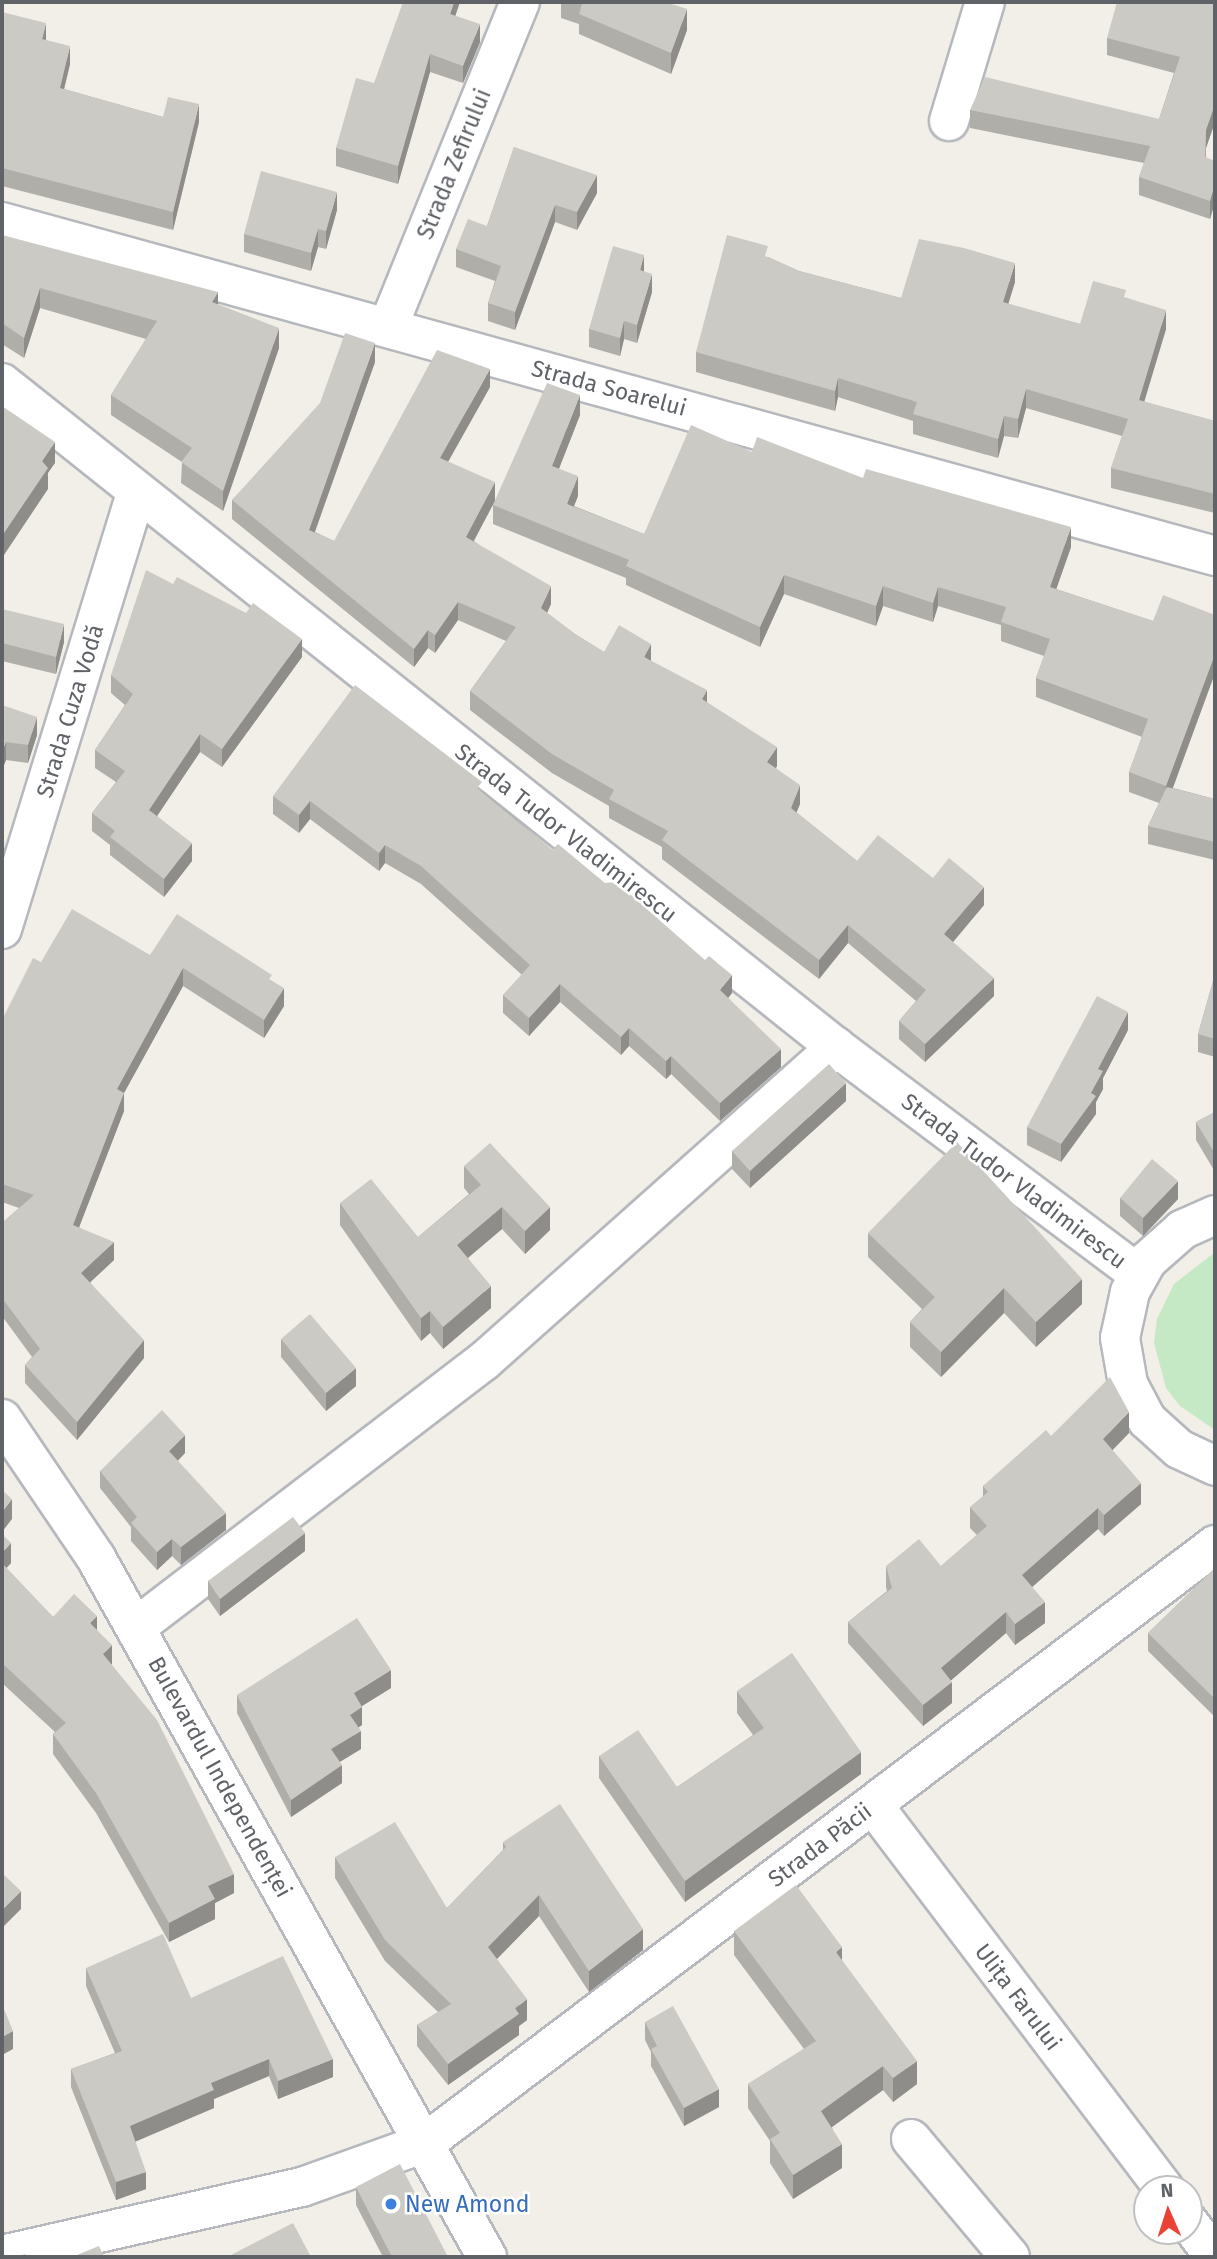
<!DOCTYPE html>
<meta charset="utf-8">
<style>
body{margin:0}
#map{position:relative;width:1217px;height:2259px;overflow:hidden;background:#f1efe8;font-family:"Fira Sans",sans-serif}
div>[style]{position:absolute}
.green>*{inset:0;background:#c5e8c5}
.roads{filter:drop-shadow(2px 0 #b5b8bc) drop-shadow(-2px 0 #b5b8bc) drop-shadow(0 2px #b5b8bc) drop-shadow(0 -2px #b5b8bc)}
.street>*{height:38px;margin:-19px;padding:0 19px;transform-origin:19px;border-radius:19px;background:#fff}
.secondary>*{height:38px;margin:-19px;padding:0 19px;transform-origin:19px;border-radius:19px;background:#fff}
.wall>*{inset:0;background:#afaea9}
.shaded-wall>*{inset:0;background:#8f8d8a}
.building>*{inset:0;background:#cccac5}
.dots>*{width:19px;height:19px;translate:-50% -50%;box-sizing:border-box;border:4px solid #fff;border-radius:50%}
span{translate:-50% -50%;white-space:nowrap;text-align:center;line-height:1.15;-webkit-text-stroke:5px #fff;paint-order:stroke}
.street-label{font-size:23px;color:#5f6368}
.shop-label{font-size:23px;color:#366cbe}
.left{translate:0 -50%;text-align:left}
.frame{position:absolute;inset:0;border:4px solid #5f6368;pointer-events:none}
.north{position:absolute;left:1133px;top:2175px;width:70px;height:70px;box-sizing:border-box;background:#fff;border:2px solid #bfc1c3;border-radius:50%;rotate:357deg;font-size:19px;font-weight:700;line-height:28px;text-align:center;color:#5f6368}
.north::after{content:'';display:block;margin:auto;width:24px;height:32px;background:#ea4335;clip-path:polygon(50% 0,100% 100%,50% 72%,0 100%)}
</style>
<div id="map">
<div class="green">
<div style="clip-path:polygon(1215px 1252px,1215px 1430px,1180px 1406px,1166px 1388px,1154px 1343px,1157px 1319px,1174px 1284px)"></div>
</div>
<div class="roads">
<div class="street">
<div style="left:949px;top:121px;width:124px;rotate:-73.2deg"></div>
<div style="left:2px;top:222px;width:1258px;rotate:15.39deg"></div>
<div style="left:388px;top:327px;width:351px;rotate:-67.9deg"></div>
<div style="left:2px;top:383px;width:1066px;rotate:38.53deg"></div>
<div style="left:836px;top:1047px;width:378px;rotate:36.9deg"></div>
<div style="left:2px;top:929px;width:456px;rotate:-72.9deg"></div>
<div style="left:1215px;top:1215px;width:36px;rotate:156deg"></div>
<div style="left:1182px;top:1230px;width:47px;rotate:138.5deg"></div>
<div style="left:1147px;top:1261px;width:35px;rotate:119deg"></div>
<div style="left:1130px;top:1292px;width:47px;rotate:102.3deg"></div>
<div style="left:1120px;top:1338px;width:47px;rotate:80.1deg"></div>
<div style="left:1128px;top:1384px;width:41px;rotate:62.2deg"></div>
<div style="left:1147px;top:1420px;width:43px;rotate:42.2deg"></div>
<div style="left:1179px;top:1449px;width:40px;rotate:25deg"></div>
<div style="left:136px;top:1627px;width:438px;rotate:-37.4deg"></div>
<div style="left:484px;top:1361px;width:472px;rotate:-41.7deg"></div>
<div style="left:873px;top:1805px;width:482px;rotate:52.8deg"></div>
<div style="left:911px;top:2139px;width:154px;rotate:50deg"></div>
<div style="left:1189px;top:2223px;width:43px;rotate:52.6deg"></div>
<div style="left:2px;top:2255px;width:308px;rotate:-12.8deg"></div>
<div style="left:302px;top:2187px;width:131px;rotate:-19.7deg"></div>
<div style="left:425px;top:2143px;width:991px;rotate:-37.12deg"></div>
</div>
<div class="secondary">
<div style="left:2px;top:1419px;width:168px;rotate:55.9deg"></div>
<div style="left:96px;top:1558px;width:801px;rotate:60.78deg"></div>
</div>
</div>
<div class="wall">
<div style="clip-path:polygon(561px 2px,669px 2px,669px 3px,687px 30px,671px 74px,579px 34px,579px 24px,561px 18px)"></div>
<div style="clip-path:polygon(1215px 2px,1215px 122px,1206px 148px,1206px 158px,1215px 161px,1215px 202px,1210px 219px,1139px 195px,1139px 177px,1144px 163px,970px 128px,970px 110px,1159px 119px,1174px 73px,1107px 55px,1107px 38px)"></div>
<div style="clip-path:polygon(2px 12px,46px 40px,70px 64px,64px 89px,163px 117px,199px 122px,173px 230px,2px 186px)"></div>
<div style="clip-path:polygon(456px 16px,480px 42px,463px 83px,430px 72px,398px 184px,336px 166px,336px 148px,374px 83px)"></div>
<div style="clip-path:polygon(514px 147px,597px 193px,577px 230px,555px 222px,515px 330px,488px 321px,488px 303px,495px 281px,456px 267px,456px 249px,487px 226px)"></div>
<div style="clip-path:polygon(337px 210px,326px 249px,318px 247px,311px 271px,244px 252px,244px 234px)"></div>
<div style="clip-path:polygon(2px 235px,218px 305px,279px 348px,223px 511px,181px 483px,182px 462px,111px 415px,111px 395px,146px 339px,40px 308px,24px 358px,2px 344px)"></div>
<div style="clip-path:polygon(768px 257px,799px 271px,901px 298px,1015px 282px,1008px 304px,1080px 324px,1126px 298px,1166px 329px,1144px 402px,1215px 421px,1215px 513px,1111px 488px,1111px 468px,1122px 436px,1026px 408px,1018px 438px,1004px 436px,998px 458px,913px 434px,913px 421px,838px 397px,835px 411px,696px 372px,696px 352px)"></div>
<div style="clip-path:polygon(652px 292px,637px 343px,624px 339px,620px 356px,589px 347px,589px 329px)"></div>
<div style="clip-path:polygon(375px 362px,315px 532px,334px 541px,490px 387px,448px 462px,495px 501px,580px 415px,559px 469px,578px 496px,574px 506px,644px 534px,752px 452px,863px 478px,1071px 547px,1056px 589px,1153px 621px,1215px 615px,1215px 673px,1173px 788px,1215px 799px,1215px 860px,1148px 844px,1148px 826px,1159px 803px,1129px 792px,1129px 772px,1142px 737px,1036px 697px,1036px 678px,1044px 656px,1001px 641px,1001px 625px,938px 606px,933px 622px,883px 606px,876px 626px,784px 594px,760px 647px,626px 585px,626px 578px,493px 524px,493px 505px,494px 502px,474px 541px,551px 604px,547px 613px,575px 634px,604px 652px,651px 661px,707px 702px,777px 766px,776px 768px,800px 804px,796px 812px,857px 861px,933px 878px,984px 905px,952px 942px,994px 996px,925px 1062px,899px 1039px,899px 1021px,916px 1001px,848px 943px,819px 979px,662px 859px,662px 847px,609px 818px,609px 806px,552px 773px,470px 710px,470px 691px,506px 641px,458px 620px,435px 653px,428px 648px,414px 667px,232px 519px,232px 500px)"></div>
<div style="clip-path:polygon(2px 609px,64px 642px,56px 674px,2px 661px)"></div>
<div style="clip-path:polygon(302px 657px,222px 767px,200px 752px,157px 816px,192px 861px,164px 897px,110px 855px,110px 845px,92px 831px,92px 813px,116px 782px,95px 768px,95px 750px,125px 705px,111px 693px,111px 675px)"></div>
<div style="clip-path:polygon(2px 705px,37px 735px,28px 763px,6px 760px,2px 770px)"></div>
<div style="clip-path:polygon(482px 791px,552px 850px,732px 993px,728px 998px,781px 1067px,720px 1121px,671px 1074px,666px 1079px,629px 1046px,621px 1055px,560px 1002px,529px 1036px,503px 1013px,503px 995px,522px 975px,421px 884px,385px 863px,379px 871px,310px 819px,299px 833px,273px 814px,273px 796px)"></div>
<div style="clip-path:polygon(150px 955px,272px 981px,284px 1006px,264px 1038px,183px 986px,124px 1093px,124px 1111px,79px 1227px,114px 1260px,90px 1282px,144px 1358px,77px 1440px,25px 1383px,25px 1365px,32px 1357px,2px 1316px,2px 1223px,19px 1208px,2px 1202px,2px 1020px,41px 962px)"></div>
<div style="clip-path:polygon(1215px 974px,1215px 1057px,1198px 1052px,1198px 1034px)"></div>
<div style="clip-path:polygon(1128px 1030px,1103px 1078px,1103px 1089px,1096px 1102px,1096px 1114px,1061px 1162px,1027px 1145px,1027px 1127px)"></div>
<div style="clip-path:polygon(846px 1101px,750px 1188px,732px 1169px,732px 1151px)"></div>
<div style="clip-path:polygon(1215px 1112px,1215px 1172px,1196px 1140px,1196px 1122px)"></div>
<div style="clip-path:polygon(464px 1166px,550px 1230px,525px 1254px,502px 1229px,468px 1258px,491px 1308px,443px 1349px,430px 1333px,421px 1341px,340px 1225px,340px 1203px,418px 1237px,469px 1194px,464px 1188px)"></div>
<div style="clip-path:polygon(1120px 1198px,1178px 1199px,1143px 1236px,1120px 1216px)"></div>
<div style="clip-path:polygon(868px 1233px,1082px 1304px,1036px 1347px,1004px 1313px,941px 1377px,910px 1347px,910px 1322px,922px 1309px,868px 1257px)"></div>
<div style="clip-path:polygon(281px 1339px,356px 1386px,326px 1411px,281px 1357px)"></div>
<div style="clip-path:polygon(1129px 1433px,1112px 1450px,1141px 1504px,1104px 1536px,1098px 1529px,1032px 1587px,1045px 1623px,1015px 1645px,1006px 1633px,950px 1681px,952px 1703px,923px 1726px,848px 1643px,848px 1622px,887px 1591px,886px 1587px,886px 1566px,941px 1566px,977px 1535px,970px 1528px,970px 1507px,983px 1497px,983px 1486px,1051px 1436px)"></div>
<div style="clip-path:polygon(185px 1453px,178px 1461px,226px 1530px,181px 1565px,172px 1556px,157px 1570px,131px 1541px,131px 1527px,100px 1488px,100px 1471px)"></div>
<div style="clip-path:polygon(2px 1534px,11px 1563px,6px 1568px,53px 1617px,97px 1630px,111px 1665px,234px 1893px,215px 1903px,215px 1919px,169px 1942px,96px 1813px,53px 1754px,53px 1734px,55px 1732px,2px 1683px)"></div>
<div style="clip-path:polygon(305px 1551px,220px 1616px,208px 1599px,208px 1581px)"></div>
<div style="clip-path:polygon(1215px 1568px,1215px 1717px,1148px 1651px,1148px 1633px)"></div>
<div style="clip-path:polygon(391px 1688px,362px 1706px,362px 1725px,359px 1727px,361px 1749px,340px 1762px,342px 1783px,291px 1817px,237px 1713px,237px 1695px)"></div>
<div style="clip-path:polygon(737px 1691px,861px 1774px,685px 1902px,599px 1778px,599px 1756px,677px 1787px,753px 1735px,737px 1713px)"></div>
<div style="clip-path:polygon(503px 1842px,643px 1950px,589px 1992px,539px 1916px,497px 1959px,527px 2020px,519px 2026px,519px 2035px,448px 2085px,417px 2046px,417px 2025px,438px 2012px,385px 1961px,335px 1878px,335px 1857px,447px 1908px,503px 1850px)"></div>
<div style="clip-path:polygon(734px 1931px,842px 1961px,917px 2084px,893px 2102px,883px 2090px,832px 2127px,842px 2168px,793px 2199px,770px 2163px,770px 2141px,748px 2108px,748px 2084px,804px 2049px,734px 1955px)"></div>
<div style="clip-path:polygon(86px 1968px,191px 1998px,333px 2077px,278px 2099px,269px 2076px,214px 2099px,214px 2108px,135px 2141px,146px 2189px,116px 2200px,71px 2087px,71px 2069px,115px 2053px,86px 1986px)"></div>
<div style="clip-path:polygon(645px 2022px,719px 2107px,684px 2126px,651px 2066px,651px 2052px,645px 2040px)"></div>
<div style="clip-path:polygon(356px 2187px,448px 2257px,383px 2257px,356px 2205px)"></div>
</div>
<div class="shaded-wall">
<div style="clip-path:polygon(454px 2px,460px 2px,450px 32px,450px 14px)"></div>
<div style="clip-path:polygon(687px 9px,687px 30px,671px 74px,671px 53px)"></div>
<div style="clip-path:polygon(46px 23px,46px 41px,42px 39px)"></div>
<div style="clip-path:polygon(480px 24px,480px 42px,463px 83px,463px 66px)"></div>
<div style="clip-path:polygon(70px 46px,70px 64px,60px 106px,60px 88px)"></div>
<div style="clip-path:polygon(430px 54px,430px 72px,398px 184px,398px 166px)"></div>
<div style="clip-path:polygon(199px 104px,199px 122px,173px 230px,173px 212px)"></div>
<div style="clip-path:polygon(1215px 104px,1215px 122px,1206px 148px,1205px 175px,1206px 130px)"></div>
<div style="clip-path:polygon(597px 175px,597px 193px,577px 230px,577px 212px)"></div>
<div style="clip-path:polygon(1215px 184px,1215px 202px,1210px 219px,1210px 201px)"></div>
<div style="clip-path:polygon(337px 192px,337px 210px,326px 249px,326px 231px)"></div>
<div style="clip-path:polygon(555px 205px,555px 222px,515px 330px,515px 312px)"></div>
<div style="clip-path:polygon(318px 229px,318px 247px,311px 271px,311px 253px)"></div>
<div style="clip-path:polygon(644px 255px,644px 273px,640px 270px)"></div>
<div style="clip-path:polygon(1015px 263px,1015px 282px,1003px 321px,1003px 302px)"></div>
<div style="clip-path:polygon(652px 274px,652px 292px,637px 343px,637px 325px)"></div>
<div style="clip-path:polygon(40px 288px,40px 308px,24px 358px,24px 338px)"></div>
<div style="clip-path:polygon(218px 292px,218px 312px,212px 302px)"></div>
<div style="clip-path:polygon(1166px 310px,1166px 329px,1139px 419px,1139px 400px)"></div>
<div style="clip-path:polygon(624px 321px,624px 339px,620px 356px,620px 338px)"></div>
<div style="clip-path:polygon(279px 328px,279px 348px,223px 511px,223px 491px)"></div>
<div style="clip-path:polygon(375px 343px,375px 362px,309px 548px,309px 530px)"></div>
<div style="clip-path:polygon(490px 369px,490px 387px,440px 476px,440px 458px)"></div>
<div style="clip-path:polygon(838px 378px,838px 397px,835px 411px,835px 391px)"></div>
<div style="clip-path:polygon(1026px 389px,1026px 408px,1018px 438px,1018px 419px)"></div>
<div style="clip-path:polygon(580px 395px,580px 415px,552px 486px,552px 466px)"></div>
<div style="clip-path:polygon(1004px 416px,1004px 436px,998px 458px,998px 439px)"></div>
<div style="clip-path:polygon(55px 442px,55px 463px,48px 473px,48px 489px,2px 558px,2px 536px,42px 461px)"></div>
<div style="clip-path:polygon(578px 476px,578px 496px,567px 523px,567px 504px)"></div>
<div style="clip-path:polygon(495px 482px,495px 501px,466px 555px,466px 537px)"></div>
<div style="clip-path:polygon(1071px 527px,1071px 547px,1050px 607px,1050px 587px)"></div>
<div style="clip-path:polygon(784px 575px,784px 594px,760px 647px,760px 627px)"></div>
<div style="clip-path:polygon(551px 586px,551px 604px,541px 626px,541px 608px)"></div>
<div style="clip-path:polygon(883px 586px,883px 606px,876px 626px,876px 606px)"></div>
<div style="clip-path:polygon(938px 587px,938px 606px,933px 622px,933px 603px)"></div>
<div style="clip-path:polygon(458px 602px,458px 620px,435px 653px,435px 635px)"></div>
<div style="clip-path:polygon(64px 624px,64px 642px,56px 674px,56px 657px)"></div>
<div style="clip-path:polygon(428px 630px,428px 648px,414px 667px,414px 649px)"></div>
<div style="clip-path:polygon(302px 639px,302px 657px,222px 767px,222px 749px)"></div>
<div style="clip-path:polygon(651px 644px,651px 662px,644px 657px)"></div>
<div style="clip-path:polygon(1215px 654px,1215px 673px,1166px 806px,1166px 786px)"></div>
<div style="clip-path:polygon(707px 690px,707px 708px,702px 699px)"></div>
<div style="clip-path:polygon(37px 717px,37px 735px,28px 763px,28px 745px)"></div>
<div style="clip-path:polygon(200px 734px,200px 752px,149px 828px,149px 810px)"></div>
<div style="clip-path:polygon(6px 742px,6px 760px,2px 770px,2px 752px)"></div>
<div style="clip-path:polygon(777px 747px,777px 766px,767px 781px,767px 762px)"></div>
<div style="clip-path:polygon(800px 785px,800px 804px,791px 826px,791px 808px)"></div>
<div style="clip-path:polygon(310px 801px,310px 819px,299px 833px,299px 815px)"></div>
<div style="clip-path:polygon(192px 843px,192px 861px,164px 897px,164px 879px)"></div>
<div style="clip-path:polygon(385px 845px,385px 863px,379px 871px,379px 853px)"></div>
<div style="clip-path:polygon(984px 887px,984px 905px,944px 953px,944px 934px)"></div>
<div style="clip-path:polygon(848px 925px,848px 943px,819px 979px,819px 960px)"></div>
<div style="clip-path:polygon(183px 968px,183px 986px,124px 1093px,124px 1111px,73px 1243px,73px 1225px,117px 1089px)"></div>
<div style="clip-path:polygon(732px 975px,732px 993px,720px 1008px,720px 990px)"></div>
<div style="clip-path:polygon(994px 978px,994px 996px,925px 1062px,925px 1044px)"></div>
<div style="clip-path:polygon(560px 984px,560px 1002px,529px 1036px,529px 1018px)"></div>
<div style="clip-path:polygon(284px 988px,284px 1006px,264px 1038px,264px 1020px)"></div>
<div style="clip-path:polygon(1128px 1012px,1128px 1030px,1103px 1078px,1103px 1089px,1096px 1102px,1096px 1114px,1061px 1162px,1061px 1144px,1091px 1093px,1098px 1069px)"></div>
<div style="clip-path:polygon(629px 1028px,629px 1046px,621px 1055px,621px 1037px)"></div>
<div style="clip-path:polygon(781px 1049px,781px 1067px,720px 1121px,720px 1103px)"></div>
<div style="clip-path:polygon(671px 1056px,671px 1074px,666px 1079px,666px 1061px)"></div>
<div style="clip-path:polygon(846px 1083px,846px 1101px,750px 1188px,750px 1171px)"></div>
<div style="clip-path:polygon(1178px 1181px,1178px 1199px,1143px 1236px,1143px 1218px)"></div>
<div style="clip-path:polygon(502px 1207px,502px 1229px,457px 1267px,457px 1245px)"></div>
<div style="clip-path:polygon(550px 1207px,550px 1230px,525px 1254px,525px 1231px)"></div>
<div style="clip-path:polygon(114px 1242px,114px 1260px,81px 1291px,81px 1273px)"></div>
<div style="clip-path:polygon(1082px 1279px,1082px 1304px,1036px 1347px,1036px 1322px)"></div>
<div style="clip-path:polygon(491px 1286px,491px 1308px,443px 1349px,443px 1327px)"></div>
<div style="clip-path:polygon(1004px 1288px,1004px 1313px,941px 1377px,941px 1352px)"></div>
<div style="clip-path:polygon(430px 1311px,430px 1333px,421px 1341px,421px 1318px)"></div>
<div style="clip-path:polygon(144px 1340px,144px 1358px,77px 1440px,77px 1422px)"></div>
<div style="clip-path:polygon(356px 1368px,356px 1386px,326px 1411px,326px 1393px)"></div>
<div style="clip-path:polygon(1129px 1412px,1129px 1433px,1103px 1460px,1103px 1439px)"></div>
<div style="clip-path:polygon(185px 1435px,185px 1453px,169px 1469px,169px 1451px)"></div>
<div style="clip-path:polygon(1141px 1483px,1141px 1504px,1104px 1536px,1104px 1515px)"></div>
<div style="clip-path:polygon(12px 1499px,12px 1519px,2px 1532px,2px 1512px)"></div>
<div style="clip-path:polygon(1098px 1508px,1098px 1529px,1022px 1596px,1022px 1575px)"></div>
<div style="clip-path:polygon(226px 1513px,226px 1530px,181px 1565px,181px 1547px)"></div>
<div style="clip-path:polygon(305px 1533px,305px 1551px,220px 1616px,220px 1599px)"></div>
<div style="clip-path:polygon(172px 1539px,172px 1556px,157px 1570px,157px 1552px)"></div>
<div style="clip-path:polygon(11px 1543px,11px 1563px,2px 1573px,2px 1553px)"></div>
<div style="clip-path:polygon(1045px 1602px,1045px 1623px,1015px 1645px,1015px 1624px)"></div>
<div style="clip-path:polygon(1006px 1612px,1006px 1633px,941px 1689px,941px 1668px)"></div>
<div style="clip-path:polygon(97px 1616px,97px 1636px,90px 1623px)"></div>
<div style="clip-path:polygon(112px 1645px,112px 1664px,103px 1674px,103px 1654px)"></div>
<div style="clip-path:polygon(391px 1670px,391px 1688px,354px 1711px,354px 1693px)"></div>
<div style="clip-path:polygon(952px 1682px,952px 1703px,923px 1726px,923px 1705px)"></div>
<div style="clip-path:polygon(362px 1707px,362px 1725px,350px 1733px,350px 1715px)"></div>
<div style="clip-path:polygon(361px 1731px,361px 1749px,331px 1767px,331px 1749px)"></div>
<div style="clip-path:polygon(861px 1752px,861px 1774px,685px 1902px,685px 1881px)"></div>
<div style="clip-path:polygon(342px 1765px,342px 1783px,291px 1817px,291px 1800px)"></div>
<div style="clip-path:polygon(234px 1874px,234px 1893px,215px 1903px,215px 1919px,169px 1942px,169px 1923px,208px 1886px)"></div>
<div style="clip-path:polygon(21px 1891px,21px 1909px,2px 1928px,2px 1910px)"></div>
<div style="clip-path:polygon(539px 1895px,539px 1916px,488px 1968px,488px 1947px)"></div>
<div style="clip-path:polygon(643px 1929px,643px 1950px,589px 1992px,589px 1971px)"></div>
<div style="clip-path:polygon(842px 1947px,842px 1971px,836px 1952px)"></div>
<div style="clip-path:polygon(527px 1999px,527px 2020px,519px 2026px,519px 2035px,448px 2085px,448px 2064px)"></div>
<div style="clip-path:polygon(13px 2031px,13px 2049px,2px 2055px,2px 2037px)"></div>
<div style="clip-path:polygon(269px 2059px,269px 2076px,214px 2099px,214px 2108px,130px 2144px,130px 2126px,211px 2083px)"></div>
<div style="clip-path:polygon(333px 2059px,333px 2077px,278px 2099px,278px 2081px)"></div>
<div style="clip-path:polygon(917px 2061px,917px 2084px,893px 2102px,893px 2078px)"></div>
<div style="clip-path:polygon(883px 2066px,883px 2090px,821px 2135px,821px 2111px)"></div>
<div style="clip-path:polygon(719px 2089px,719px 2107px,684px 2126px,684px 2108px)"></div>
<div style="clip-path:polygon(842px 2144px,842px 2168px,793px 2199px,793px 2175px)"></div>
<div style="clip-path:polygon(146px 2172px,146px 2189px,116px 2200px,116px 2182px)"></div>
</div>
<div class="building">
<div style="clip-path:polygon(403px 2px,454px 2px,450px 14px,480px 24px,463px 66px,430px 54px,398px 166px,336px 148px,356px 78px,374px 83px)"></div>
<div style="clip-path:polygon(574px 2px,665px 2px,687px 9px,671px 53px,579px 14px,582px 4px)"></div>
<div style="clip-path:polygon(1117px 2px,1215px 2px,1215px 104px,1206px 130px,1205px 157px,1215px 161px,1215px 184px,1210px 201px,1139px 177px,1150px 146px,970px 110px,985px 77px,1159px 119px,1180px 57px,1107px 38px)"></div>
<div style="clip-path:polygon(2px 12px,46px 23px,42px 39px,70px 46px,60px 88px,163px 117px,168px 97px,199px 104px,173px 212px,2px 168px)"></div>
<div style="clip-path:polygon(514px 147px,597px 175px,577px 212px,555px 205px,515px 312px,488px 303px,501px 266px,456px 249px,468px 219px,487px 226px)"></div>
<div style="clip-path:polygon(261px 171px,337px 192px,326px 231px,318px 229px,311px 253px,244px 234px)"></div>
<div style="clip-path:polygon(2px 235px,218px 292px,212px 302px,279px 328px,223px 491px,181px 462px,192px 448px,111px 395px,157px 321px,40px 288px,24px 338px,2px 323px)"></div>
<div style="clip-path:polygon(727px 235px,768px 246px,765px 256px,799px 271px,901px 298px,919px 239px,964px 248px,1015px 263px,1003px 302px,1080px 324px,1093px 281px,1126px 290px,1124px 297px,1166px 310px,1139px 400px,1215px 421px,1215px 494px,1111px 468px,1128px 419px,1026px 389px,1018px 419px,1004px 416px,998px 439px,913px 414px,917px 402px,838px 378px,835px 391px,696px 352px)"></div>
<div style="clip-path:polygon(613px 246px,644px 255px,640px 270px,652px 274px,637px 325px,624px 321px,620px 338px,589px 329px)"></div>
<div style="clip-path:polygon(345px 333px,375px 343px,309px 530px,334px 541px,437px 350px,490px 369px,440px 458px,495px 482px,466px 537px,551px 586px,541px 608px,575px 634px,604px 652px,619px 625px,651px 644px,644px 657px,707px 690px,702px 699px,777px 747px,767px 762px,800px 785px,791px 808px,857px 861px,878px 835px,933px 878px,949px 858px,984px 887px,944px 934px,994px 978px,925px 1044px,899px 1021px,926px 990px,848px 925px,819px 960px,662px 840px,668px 831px,609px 799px,614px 790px,552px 754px,470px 691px,516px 627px,458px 602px,435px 635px,428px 630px,414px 649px,232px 500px,320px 403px)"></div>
<div style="clip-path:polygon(547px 383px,580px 395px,552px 466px,578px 476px,567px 504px,644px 534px,691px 425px,752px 452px,757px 437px,863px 478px,866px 469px,1071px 527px,1050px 587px,1153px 621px,1163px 595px,1215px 615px,1215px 654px,1166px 786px,1129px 772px,1148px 719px,1036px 678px,1050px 639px,1001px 622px,1006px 607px,938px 587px,933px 603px,883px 586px,876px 606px,784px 575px,760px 627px,626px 566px,629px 560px,493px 505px)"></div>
<div style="clip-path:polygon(2px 406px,55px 442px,42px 461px,48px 468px,2px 536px)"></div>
<div style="clip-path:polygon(146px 570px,173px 584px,177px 577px,246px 613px,253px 603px,302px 639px,222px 749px,200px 734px,149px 810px,192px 843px,164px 879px,110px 837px,115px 831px,92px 813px,125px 771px,95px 750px,133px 694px,111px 675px)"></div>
<div style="clip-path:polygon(2px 609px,64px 624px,56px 657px,2px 643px)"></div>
<div style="clip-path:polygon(355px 685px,482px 782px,477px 788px,552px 850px,558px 844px,605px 883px,616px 882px,705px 960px,709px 956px,732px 975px,720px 990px,781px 1049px,720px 1103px,671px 1056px,666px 1061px,629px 1028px,621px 1037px,560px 984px,529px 1018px,503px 995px,530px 965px,421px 866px,385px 845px,379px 853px,310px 801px,299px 815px,273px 796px)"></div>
<div style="clip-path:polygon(2px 705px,37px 717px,28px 745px,6px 742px,2px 752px)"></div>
<div style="clip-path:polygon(1167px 787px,1215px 799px,1215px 842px,1148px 826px)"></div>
<div style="clip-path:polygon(72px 909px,150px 955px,177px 914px,272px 975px,269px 979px,284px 988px,264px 1020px,183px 968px,117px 1089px,124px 1093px,73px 1225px,114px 1242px,81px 1273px,144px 1340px,77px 1422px,25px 1365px,40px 1349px,2px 1298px,2px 1223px,34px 1195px,2px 1184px,2px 1020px,33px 958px,41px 962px)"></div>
<div style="clip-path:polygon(1215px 974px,1215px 1039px,1198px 1034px)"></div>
<div style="clip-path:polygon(1097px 996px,1128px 1012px,1098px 1069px,1103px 1071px,1091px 1093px,1096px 1096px,1061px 1144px,1027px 1127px)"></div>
<div style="clip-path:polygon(829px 1064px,846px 1083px,750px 1171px,732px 1151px)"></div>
<div style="clip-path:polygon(1215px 1112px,1215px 1154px,1196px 1122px)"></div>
<div style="clip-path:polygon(957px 1142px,1082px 1279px,1036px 1322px,1004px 1288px,941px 1352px,910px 1322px,935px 1297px,868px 1233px)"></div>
<div style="clip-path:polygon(490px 1143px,550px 1207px,525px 1231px,502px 1207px,457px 1245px,491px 1286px,443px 1327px,430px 1311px,421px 1318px,340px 1203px,371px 1179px,418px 1237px,481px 1185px,464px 1166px)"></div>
<div style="clip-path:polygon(1152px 1159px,1178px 1181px,1143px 1218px,1120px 1198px)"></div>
<div style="clip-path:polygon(310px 1314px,356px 1368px,326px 1393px,281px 1339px)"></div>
<div style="clip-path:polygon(1110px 1377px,1129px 1412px,1103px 1439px,1141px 1483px,1104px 1515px,1098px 1508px,1022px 1575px,1045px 1602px,1015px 1624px,1006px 1612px,941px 1668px,952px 1682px,923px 1705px,848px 1622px,892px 1588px,886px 1566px,919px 1539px,941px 1566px,987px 1526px,970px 1507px,988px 1492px,983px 1486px,1046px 1430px,1051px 1436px)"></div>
<div style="clip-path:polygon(162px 1410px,185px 1435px,169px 1451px,226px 1513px,181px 1547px,172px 1539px,157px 1552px,131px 1523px,137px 1517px,100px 1471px)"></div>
<div style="clip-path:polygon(2px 1490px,12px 1499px,2px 1512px)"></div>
<div style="clip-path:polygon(293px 1517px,305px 1533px,220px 1599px,208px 1581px)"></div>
<div style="clip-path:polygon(2px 1534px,11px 1543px,2px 1553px)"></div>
<div style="clip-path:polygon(2px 1563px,53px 1617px,74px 1594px,97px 1616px,90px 1623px,112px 1645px,103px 1654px,157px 1720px,234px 1874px,208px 1886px,215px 1899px,169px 1923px,96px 1793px,53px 1734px,66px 1723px,2px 1663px)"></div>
<div style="clip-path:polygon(1215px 1568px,1215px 1699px,1148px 1633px)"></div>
<div style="clip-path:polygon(357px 1618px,391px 1670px,354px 1693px,362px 1707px,350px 1715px,361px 1731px,331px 1749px,342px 1765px,291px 1800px,237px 1695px)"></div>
<div style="clip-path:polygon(792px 1653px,861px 1752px,685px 1881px,599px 1756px,638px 1730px,677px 1787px,764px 1728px,737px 1691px)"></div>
<div style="clip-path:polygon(560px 1804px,643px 1929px,589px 1971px,539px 1895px,488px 1947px,527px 1999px,515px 2008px,519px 2014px,448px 2064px,417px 2025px,451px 2004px,385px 1940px,335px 1857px,395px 1822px,447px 1908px,506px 1847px,503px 1842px)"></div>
<div style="clip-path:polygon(2px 1873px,21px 1891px,2px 1910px)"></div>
<div style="clip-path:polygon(796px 1885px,842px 1947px,836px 1952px,917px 2061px,893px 2078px,883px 2066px,821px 2111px,842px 2144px,793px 2175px,770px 2139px,780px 2133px,748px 2084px,816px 2041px,734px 1931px)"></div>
<div style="clip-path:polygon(163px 1934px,191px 1998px,283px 1956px,333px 2059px,278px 2081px,269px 2059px,211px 2083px,214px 2090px,130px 2126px,146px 2172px,116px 2182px,71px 2069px,122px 2051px,86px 1968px)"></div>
<div style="clip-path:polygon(2px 2004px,13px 2031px,2px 2037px)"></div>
<div style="clip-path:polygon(673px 2006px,719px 2089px,684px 2108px,651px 2049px,657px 2046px,645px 2022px)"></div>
<div style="clip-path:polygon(400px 2164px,448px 2257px,392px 2257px,356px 2187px)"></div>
<div style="clip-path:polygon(293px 2223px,311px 2257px,227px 2257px)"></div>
<div style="clip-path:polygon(99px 2246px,104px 2257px,72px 2257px)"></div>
<div style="clip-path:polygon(25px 2254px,27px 2257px,16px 2257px)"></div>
</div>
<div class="dots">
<div style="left:391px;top:2204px;background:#3f7fe0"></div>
</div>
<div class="street-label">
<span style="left:454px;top:164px;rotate:-68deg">Strada Zefirului</span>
<span style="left:609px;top:388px;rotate:15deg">Strada Soarelui</span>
<span style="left:70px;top:711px;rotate:-73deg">Strada Cuza Vodă</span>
<span style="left:566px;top:833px;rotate:38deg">Strada Tudor Vladimirescu</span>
<span style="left:1014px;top:1181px;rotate:37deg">Strada Tudor Vladimirescu</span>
<span style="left:220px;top:1777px;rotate:61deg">Bulevardul Independenței</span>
<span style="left:820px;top:1845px;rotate:-37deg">Strada Păcii</span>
<span style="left:1018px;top:1997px;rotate:53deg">Ulița Farului</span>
</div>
<div class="shop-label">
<span class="left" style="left:405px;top:2204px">New Amond</span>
</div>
<div class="frame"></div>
<div class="north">N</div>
</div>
